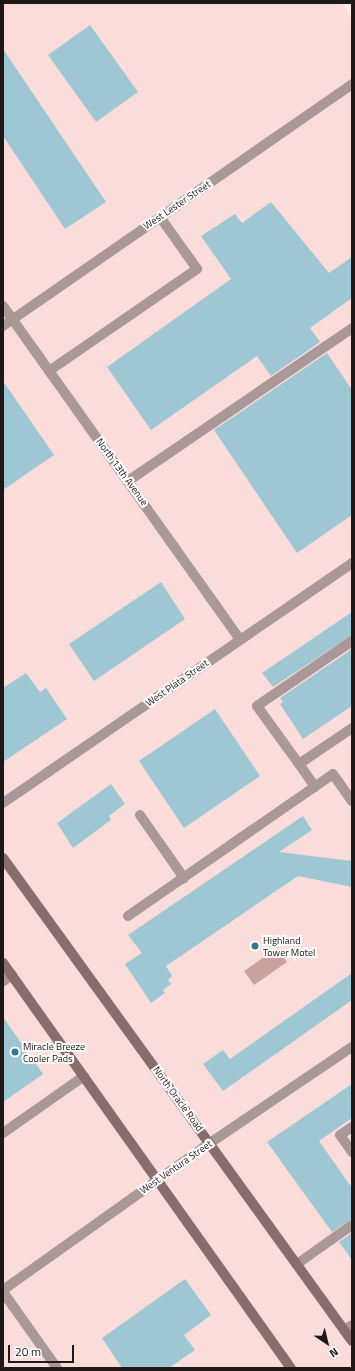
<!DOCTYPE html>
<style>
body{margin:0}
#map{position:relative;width:355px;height:1371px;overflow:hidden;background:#ffeae8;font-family:"Titillium Web",sans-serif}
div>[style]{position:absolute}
.built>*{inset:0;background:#fadcda}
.water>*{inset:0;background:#c9a29f}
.building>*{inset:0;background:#9fc7d3}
.service>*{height:10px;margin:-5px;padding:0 5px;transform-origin:5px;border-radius:5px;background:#a99897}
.minor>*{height:10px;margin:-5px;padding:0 5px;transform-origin:5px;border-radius:5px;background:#a99897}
.secondary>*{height:10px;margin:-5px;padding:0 5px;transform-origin:5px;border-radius:5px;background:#876e6d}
.dots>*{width:11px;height:11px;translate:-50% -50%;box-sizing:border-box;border:2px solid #fdfdfd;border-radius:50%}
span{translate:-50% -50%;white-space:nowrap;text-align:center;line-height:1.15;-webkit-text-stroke:4px #fdfdfd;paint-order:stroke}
.street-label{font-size:10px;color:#1f1818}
.poi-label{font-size:10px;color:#1f1818}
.left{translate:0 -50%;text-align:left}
.frame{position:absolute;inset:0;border:4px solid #1f1818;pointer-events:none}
.north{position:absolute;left:307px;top:1323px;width:40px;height:40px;-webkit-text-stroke:3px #fdfdfd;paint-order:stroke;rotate:145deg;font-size:11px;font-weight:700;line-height:16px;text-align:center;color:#1f1818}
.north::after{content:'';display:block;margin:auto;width:14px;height:18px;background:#1f1818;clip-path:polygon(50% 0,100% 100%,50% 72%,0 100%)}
.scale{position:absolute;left:8px;top:1345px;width:66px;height:18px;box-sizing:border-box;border:2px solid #1f1818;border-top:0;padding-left:5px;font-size:12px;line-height:14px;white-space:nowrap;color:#1f1818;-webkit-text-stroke:3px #fdfdfd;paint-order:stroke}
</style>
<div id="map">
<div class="built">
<div style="clip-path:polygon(3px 3px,341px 3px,352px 19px,352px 1368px,3px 1368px)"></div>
</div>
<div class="water">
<div style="clip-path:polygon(277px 948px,287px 962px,254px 985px,244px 971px)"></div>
</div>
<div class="building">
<div style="clip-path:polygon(90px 25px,138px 92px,96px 122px,48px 55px)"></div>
<div style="clip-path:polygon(3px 49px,106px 202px,65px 229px,3px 136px)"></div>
<div style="clip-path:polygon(271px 202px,329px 273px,352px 257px,352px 298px,310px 328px,320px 342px,271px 376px,257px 356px,151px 430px,107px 367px,231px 279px,201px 236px,235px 214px,242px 223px)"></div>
<div style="clip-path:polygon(327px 353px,352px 390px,352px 515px,297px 553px,214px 430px)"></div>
<div style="clip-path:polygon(3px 381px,54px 455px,3px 490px)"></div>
<div style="clip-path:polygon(161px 582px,185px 619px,94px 681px,69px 644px)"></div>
<div style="clip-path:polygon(352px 612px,352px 635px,273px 687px,262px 673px)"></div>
<div style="clip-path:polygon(352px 649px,352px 706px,303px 739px,280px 704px,283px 702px,280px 698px)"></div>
<div style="clip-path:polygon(26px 673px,40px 692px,46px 688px,67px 719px,3px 762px,3px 688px)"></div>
<div style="clip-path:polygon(215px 709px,260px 776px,184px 828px,139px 761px)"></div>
<div style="clip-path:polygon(111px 784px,125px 804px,109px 816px,111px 820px,73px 848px,57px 823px)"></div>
<div style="clip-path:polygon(303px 816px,312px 830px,279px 852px,352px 861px,352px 887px,298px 876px,166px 966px,172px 976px,168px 980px,171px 984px,163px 990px,165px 993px,151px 1003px,125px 964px,142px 953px,128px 935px)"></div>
<div style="clip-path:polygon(352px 973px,352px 1000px,223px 1091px,203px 1064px,223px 1050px,230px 1059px)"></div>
<div style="clip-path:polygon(3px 1017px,43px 1074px,3px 1102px)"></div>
<div style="clip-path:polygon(352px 1084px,352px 1118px,319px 1141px,352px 1188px,352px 1219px,332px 1232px,267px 1142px)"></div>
<div style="clip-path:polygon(352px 1233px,352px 1260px,339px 1242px)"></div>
<div style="clip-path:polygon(185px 1279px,211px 1315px,184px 1335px,195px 1350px,169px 1368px,122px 1368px,102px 1338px)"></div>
</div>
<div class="service">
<div style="left:49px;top:371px;width:180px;rotate:-34.6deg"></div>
<div style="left:197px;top:269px;width:64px;rotate:-125.4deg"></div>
<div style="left:128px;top:481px;width:271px;rotate:-34.3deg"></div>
<div style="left:352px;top:641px;width:115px;rotate:145.6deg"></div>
<div style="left:257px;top:706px;width:72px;rotate:54.1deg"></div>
<div style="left:299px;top:764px;width:64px;rotate:-34.2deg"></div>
<div style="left:299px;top:764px;width:28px;rotate:55deg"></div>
<div style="left:140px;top:815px;width:77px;rotate:55.1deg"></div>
<div style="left:128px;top:916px;width:249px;rotate:-34.7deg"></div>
<div style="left:333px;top:774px;width:33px;rotate:55deg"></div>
<div style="left:3px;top:981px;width:11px;rotate:-34deg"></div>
<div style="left:352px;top:1127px;width:14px;rotate:146deg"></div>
<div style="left:340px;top:1135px;width:21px;rotate:55deg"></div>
<div style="left:3px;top:1133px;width:99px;rotate:-35.1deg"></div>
<div style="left:297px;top:1264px;width:67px;rotate:-35.3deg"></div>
<div style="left:3px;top:1292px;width:93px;rotate:54.6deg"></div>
<div style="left:344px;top:1330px;width:9px;rotate:-32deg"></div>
</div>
<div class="minor">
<div style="left:3px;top:306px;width:409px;rotate:54.6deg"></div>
<div style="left:3px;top:326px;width:425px;rotate:-34.7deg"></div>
<div style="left:3px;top:803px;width:424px;rotate:-34.5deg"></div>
<div style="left:3px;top:1290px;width:254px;rotate:-35.4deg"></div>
<div style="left:210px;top:1143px;width:171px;rotate:-34.1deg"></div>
</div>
<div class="secondary">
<div style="left:3px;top:858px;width:596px;rotate:54.15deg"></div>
<div style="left:3px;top:963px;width:497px;rotate:54.6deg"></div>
</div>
<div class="dots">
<div style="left:255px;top:946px;background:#36788a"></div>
<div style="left:15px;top:1052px;background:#36788a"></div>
</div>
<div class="street-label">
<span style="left:177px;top:205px;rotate:-34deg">West Lester Street</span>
<span style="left:122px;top:472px;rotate:54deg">North 13th Avenue</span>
<span style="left:177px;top:683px;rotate:-35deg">West Plata Street</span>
<span style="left:178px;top:1099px;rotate:54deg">North Oracle Road</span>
<span style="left:176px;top:1167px;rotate:-35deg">West Ventura Street</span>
</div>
<div class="poi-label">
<span class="left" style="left:263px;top:946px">Highland<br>Tower Motel</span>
<span class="left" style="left:23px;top:1052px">Miracle Breeze<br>Cooler Pads</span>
</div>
<div class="frame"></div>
<div class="north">N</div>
<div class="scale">20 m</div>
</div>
